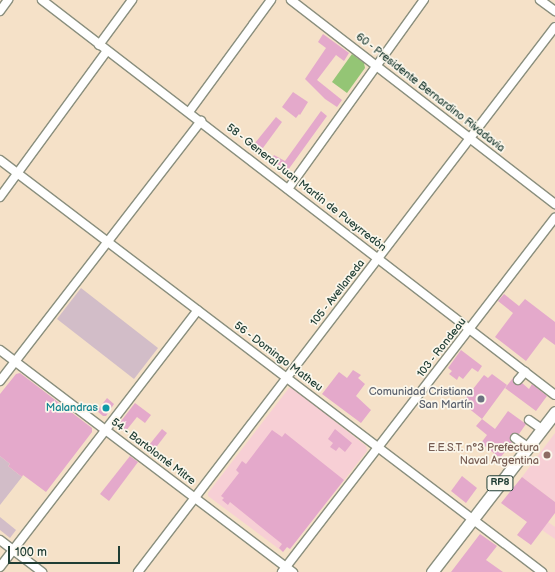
<!DOCTYPE html>
<meta charset="utf-8">
<style>
body{margin:0}
#map{position:relative;width:555px;height:572px;overflow:hidden;background:#f5e1c8;font-family:"Balsamiq Sans",sans-serif}
div>[style]{position:absolute}
.built>*{inset:0;background:#f7cfd5}
.industrial>*{inset:0;background:#d2bdc8}
.green>*{inset:0;background:#94c575}
.building>*{inset:0;background:#e4a9cb}
.roads{filter:drop-shadow(1px 0 #8a8f7e) drop-shadow(-1px 0 #8a8f7e) drop-shadow(0 1px #8a8f7e) drop-shadow(0 -1px #8a8f7e)}
.minor>*{height:8px;margin:-4px;padding:0 4px;transform-origin:4px;border-radius:4px;background:#fff}
.major>*{height:11px;margin:-5.5px;padding:0 5.5px;transform-origin:5.5px;border-radius:5.5px;background:#fff}
.dots>*{width:11px;height:11px;translate:-50% -50%;box-sizing:border-box;border:2px solid #fbf7ec;border-radius:50%}
span{translate:-50% -50%;white-space:nowrap;text-align:center;line-height:1.15;-webkit-text-stroke:3.5px #fbf7ec;paint-order:stroke}
.shield-label span{padding:1px 3px;background:#fbf7ec;border:1px solid;border-radius:3px;-webkit-text-stroke-width:0}
.shield-label{font-size:10px;color:#1f3d34;font-weight:700}
.street-label{font-size:11px;color:#1f3d34}
.worship-label{font-size:11px;color:#5b616d}
.right{translate:-100% -50%;text-align:right}
.culture-label{font-size:11px;color:#0d838f}
.education-label{font-size:11px;color:#785e54}
.scale{position:absolute;left:8px;top:546px;width:112px;height:18px;box-sizing:border-box;border:2px solid #1f3d34;border-top:0;padding-left:5px;font-size:12px;line-height:14px;white-space:nowrap;color:#1f3d34;-webkit-text-stroke:3px #fbf7ec;paint-order:stroke}
</style>
<div id="map">
<div class="built">
<div style="clip-path:polygon(289px 388px,293px 388px,366px 446px,367px 451px,290px 549px,287px 547px,283px 552px,208px 496px,208px 493px)"></div>
<div style="clip-path:polygon(555px 433px,555px 502px,522px 477px)"></div>
<div style="clip-path:polygon(548px 522px,555px 527px,555px 539px,542px 530px)"></div>
</div>
<div class="industrial">
<div style="clip-path:polygon(81px 288px,158px 348px,134px 379px,57px 319px)"></div>
<div style="clip-path:polygon(0 456px,10px 464px,8px 466px,22px 477px,0 505px)"></div>
<div style="clip-path:polygon(0 517px,16px 530px,10px 538px,0 530px)"></div>
</div>
<div class="green">
<div style="clip-path:polygon(352px 54px,364px 63px,365px 68px,347px 93px,332px 82px)"></div>
</div>
<div class="building">
<div style="clip-path:polygon(323px 34px,349px 53px,344px 61px,336px 55px,317px 80px,342px 100px,337px 107px,325px 99px,305px 79px,326px 48px,318px 42px)"></div>
<div style="clip-path:polygon(293px 92px,308px 102px,300px 115px,299px 114px,296px 118px,282px 107px)"></div>
<div style="clip-path:polygon(321px 111px,327px 116px,288px 170px,270px 161px,274px 155px,285px 161px)"></div>
<div style="clip-path:polygon(276px 117px,282px 122px,260px 152px,254px 147px,255px 143px)"></div>
<div style="clip-path:polygon(504px 294px,519px 306px,525px 299px,555px 322px,555px 345px,544px 337px,526px 361px,495px 337px,513px 313px,498px 301px)"></div>
<div style="clip-path:polygon(461px 350px,482px 366px,478px 372px,472px 368px,463px 379px,459px 376px,457px 380px,449px 374px,452px 371px,448px 368px)"></div>
<div style="clip-path:polygon(353px 370px,361px 375px,358px 378px,365px 384px,356px 396px,371px 410px,361px 423px,322px 394px,339px 372px,347px 378px)"></div>
<div style="clip-path:polygon(20px 373px,92px 428px,92px 432px,46px 492px,23px 475px,22px 477px,8px 466px,10px 464px,0 456px,0 394px,16px 374px)"></div>
<div style="clip-path:polygon(492px 374px,507px 385px,482px 419px,462px 403px,484px 375px,488px 378px)"></div>
<div style="clip-path:polygon(513px 378px,515px 384px,519px 385px,522px 383px,529px 389px,532px 384px,547px 396px,536px 411px,505px 388px)"></div>
<div style="clip-path:polygon(107px 398px,114px 404px,106px 416px,103px 416px,97px 411px)"></div>
<div style="clip-path:polygon(135px 403px,151px 415px,145px 423px,137px 417px,125px 432px,118px 427px,118px 425px)"></div>
<div style="clip-path:polygon(508px 411px,526px 424px,519px 434px,515px 433px,511px 435px,510px 438px,512px 443px,500px 458px,481px 443px,487px 435px,476px 426px,482px 419px,495px 429px)"></div>
<div style="clip-path:polygon(162px 429px,167px 433px,151px 454px,145px 450px)"></div>
<div style="clip-path:polygon(335px 429px,352px 443px,345px 452px,339px 447px,336px 451px,330px 447px,333px 443px,328px 439px)"></div>
<div style="clip-path:polygon(272px 430px,282px 437px,285px 433px,344px 480px,290px 549px,287px 547px,283px 552px,279px 548px,282px 544px,230px 502px,228px 505px,222px 500px,224px 498px,221px 496px,239px 473px,236px 470px,242px 461px,246px 464px)"></div>
<div style="clip-path:polygon(130px 456px,138px 462px,109px 501px,100px 494px)"></div>
<div style="clip-path:polygon(462px 476px,477px 488px,466px 503px,451px 491px)"></div>
<div style="clip-path:polygon(522px 477px,555px 502px,555px 513px,531px 545px,517px 535px,527px 522px,501px 503px)"></div>
<div style="clip-path:polygon(480px 534px,497px 546px,486px 560px,503px 572px,451px 572px)"></div>
</div>
<div class="roads">
<div class="minor">
<div style="left:42px;top:0;width:647px;rotate:37.6deg"></div>
<div style="left:291px;top:0;width:334px;rotate:37.7deg"></div>
<div style="left:540px;top:0;width:19px;rotate:36deg"></div>
<div style="left:0;top:11px;width:14px;rotate:-54deg"></div>
<div style="left:99px;top:45px;width:56px;rotate:-53.7deg"></div>
<div style="left:189px;top:112px;width:139px;rotate:-53.8deg"></div>
<div style="left:0;top:160px;width:681px;rotate:37.24deg"></div>
<div style="left:288px;top:189px;width:233px;rotate:-54.3deg"></div>
<div style="left:0;top:197px;width:181px;rotate:-53.8deg"></div>
<div style="left:0;top:350px;width:368px;rotate:37.2deg"></div>
<div style="left:518px;top:380px;width:11px;rotate:-49deg"></div>
<div style="left:0;top:381px;width:329px;rotate:-52.3deg"></div>
<div style="left:529px;top:420px;width:16px;rotate:35deg"></div>
<div style="left:515px;top:438px;width:16px;rotate:35deg"></div>
<div style="left:0;top:540px;width:53px;rotate:37.3deg"></div>
<div style="left:0;top:567px;width:324px;rotate:-52.4deg"></div>
<div style="left:138px;top:572px;width:686px;rotate:-52.58deg"></div>
<div style="left:282px;top:572px;width:447px;rotate:-52.4deg"></div>
</div>
<div class="major">
<div style="left:432px;top:572px;width:202px;rotate:-52.4deg"></div>
</div>
</div>
<div class="dots">
<div style="left:481px;top:399px;background:#6b7280"></div>
<div style="left:106px;top:408px;background:#0f9aa8"></div>
<div style="left:547px;top:455px;background:#8d6e63"></div>
</div>
<div class="shield-label">
<span style="left:500px;top:483px">RP8</span>
</div>
<div class="street-label">
<span style="left:430px;top:93px;rotate:38deg">60 - Presidente Bernardino Rivadavia</span>
<span style="left:306px;top:188px;rotate:38deg">58 - General Juan Martín de Pueyrredón</span>
<span style="left:338px;top:293px;rotate:-52deg">105 - Avellaneda</span>
<span style="left:442px;top:348px;rotate:-52deg">103 - Rondeau</span>
<span style="left:278px;top:357px;rotate:37deg">56 - Domingo Matheu</span>
<span style="left:153px;top:452px;rotate:37deg">54 - Bartolomé Mitre</span>
</div>
<div class="worship-label">
<span class="right" style="left:473px;top:399px">Comunidad Cristiana<br>San Martín</span>
</div>
<div class="culture-label">
<span class="right" style="left:98px;top:408px">Malandras</span>
</div>
<div class="education-label">
<span class="right" style="left:539px;top:455px">E.E.S.T. n°3 Prefectura<br>Naval Argentina</span>
</div>
<div class="scale">100 m</div>
</div>
